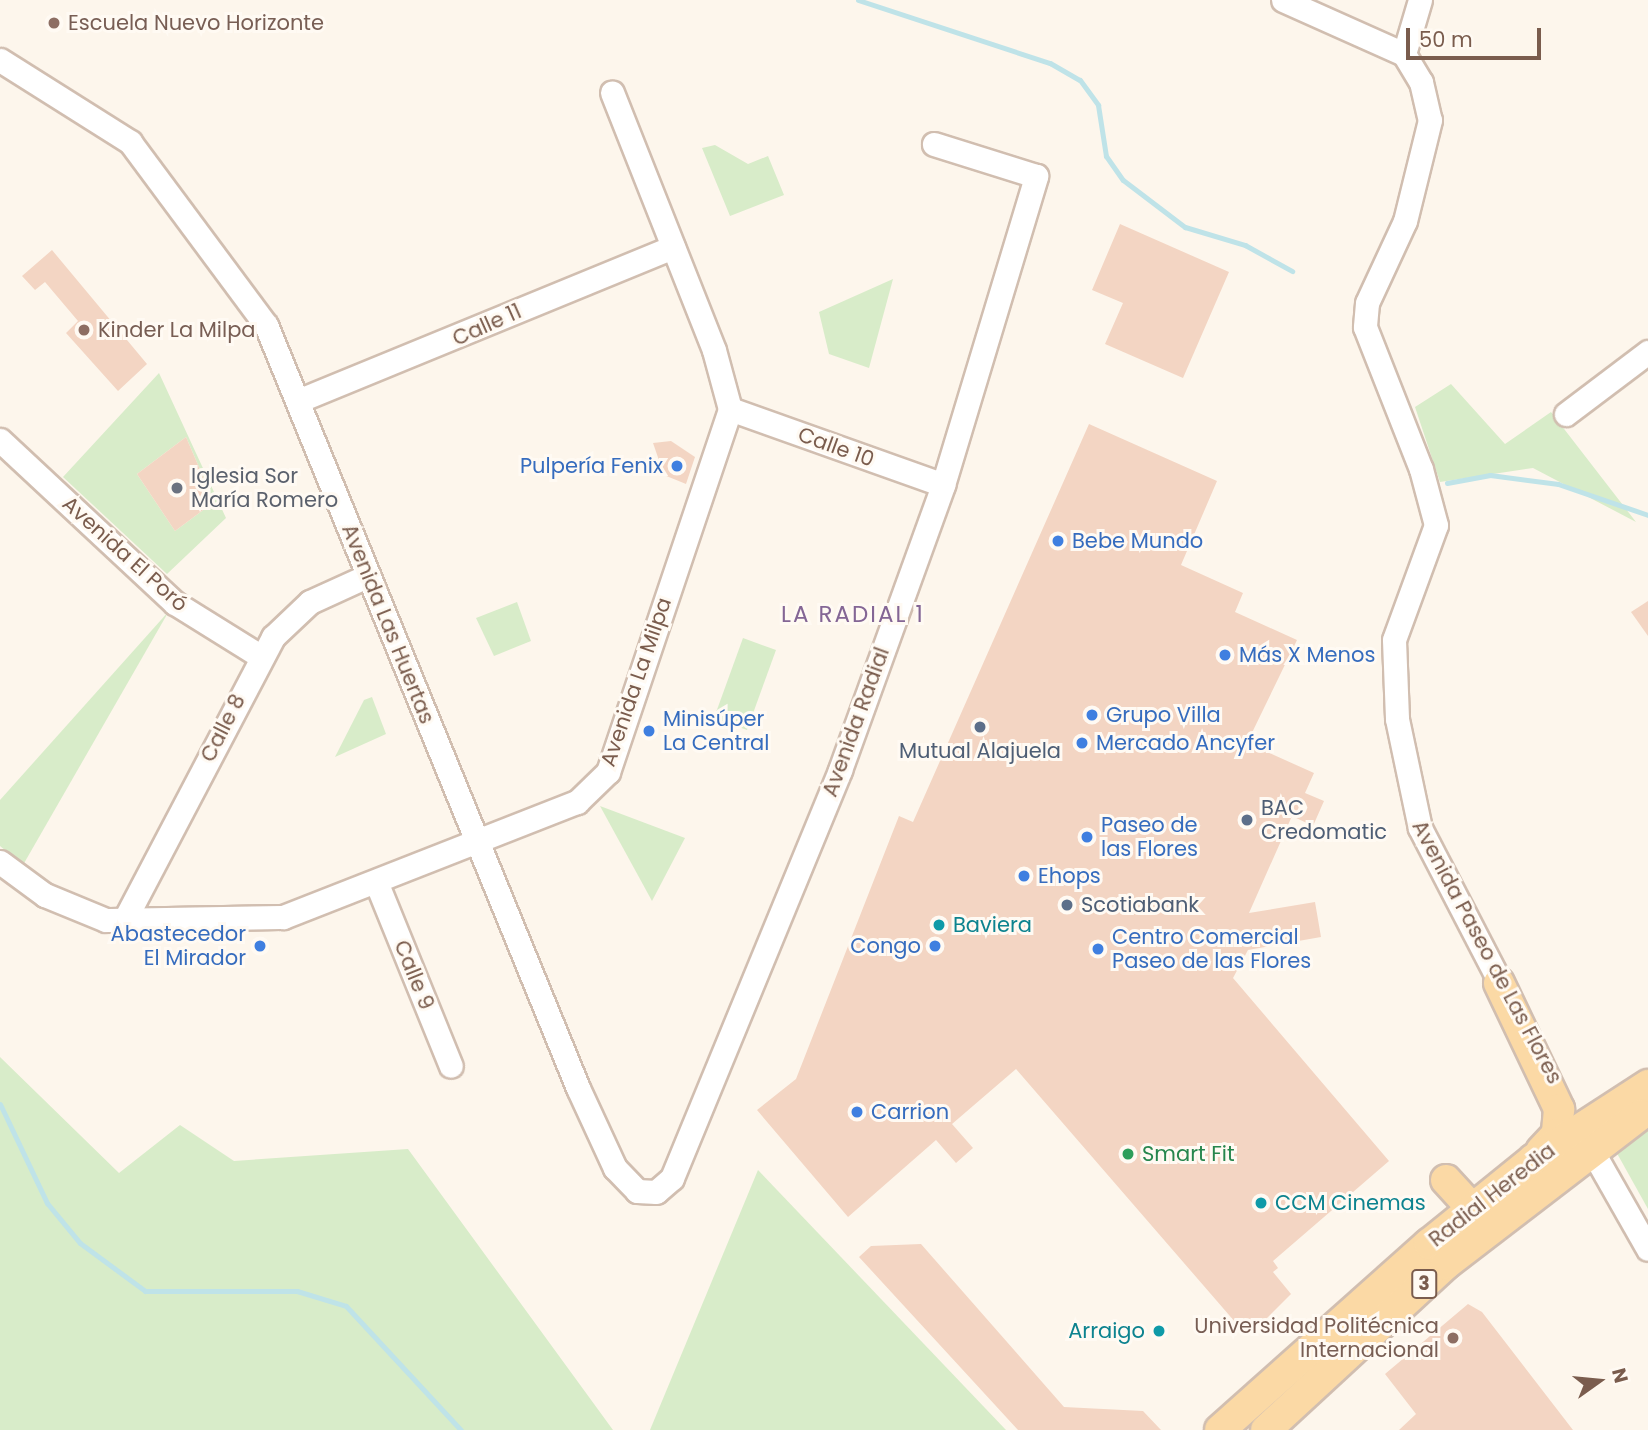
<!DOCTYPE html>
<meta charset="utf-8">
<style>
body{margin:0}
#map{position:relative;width:1648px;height:1430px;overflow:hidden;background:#fdf6ec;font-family:Poppins,sans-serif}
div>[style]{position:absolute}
.green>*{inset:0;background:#d8ecc9}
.stream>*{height:5px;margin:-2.5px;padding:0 2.5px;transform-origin:2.5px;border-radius:2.5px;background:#bfe3e8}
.building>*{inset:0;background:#f3d5c3}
.roads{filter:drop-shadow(2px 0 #d1beb0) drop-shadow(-2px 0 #d1beb0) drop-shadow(0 2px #d1beb0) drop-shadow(0 -2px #d1beb0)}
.minor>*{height:23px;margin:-11.5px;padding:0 11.5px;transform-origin:11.5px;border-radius:11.5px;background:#fff}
.major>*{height:30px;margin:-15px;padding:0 15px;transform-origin:15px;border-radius:15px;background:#fbd9a5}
.dots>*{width:19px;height:19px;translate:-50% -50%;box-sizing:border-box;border:4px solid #fffaf3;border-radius:50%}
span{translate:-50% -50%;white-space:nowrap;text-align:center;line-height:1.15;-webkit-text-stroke:6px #fffaf3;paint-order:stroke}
.shield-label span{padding:2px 5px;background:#fffaf3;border:2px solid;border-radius:5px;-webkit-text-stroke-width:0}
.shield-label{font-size:19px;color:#7a5c4d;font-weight:700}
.education-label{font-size:21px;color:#785e54}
.left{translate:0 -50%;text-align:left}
.right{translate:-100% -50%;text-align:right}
.street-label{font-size:21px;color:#7a5c4d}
.shop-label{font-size:21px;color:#366cbe}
.worship-label{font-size:21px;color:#5b616d}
.service-label{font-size:21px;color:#4e5e75}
.culture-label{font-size:21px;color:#0d838f}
.leisure-label{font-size:21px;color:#27864d}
.neighbourhood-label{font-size:23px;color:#846695;letter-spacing:2px}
.north{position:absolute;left:1564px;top:1346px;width:70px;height:70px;-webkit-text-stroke:5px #fffaf3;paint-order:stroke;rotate:75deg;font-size:19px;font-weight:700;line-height:28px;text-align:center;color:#7a5c4d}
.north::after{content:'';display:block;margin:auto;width:24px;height:32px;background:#7a5c4d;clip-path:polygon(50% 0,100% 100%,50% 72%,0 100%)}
.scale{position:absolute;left:1406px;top:28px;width:135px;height:32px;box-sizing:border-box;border:4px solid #7a5c4d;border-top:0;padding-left:9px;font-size:21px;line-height:24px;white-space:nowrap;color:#7a5c4d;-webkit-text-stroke:5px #fffaf3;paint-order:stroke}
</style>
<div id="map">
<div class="green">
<div style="clip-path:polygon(715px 145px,748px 164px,768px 156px,784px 195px,730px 216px,702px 148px)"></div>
<div style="clip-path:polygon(893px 279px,869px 368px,829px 354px,819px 312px)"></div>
<div style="clip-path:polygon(evenodd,159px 373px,226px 518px,167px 574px,63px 477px,159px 373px,186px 437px,214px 502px,175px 531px,137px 474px,186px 437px)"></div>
<div style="clip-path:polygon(1451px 384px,1505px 444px,1551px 412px,1636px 522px,1533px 468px,1440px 482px,1415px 407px)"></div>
<div style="clip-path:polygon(517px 602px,531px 641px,494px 656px,476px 618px)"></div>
<div style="clip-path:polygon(169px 611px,23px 865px,0 846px,0 800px)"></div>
<div style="clip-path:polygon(743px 638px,776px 650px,747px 730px,714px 718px)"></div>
<div style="clip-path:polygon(372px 697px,386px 734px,335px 757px,364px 700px)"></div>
<div style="clip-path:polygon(600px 806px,685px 838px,652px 901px)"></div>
<div style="clip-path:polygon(0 1057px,119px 1173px,180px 1125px,234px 1161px,408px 1149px,613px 1430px,0 1430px)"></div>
<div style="clip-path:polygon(1648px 1125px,1648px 1209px,1614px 1148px)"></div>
<div style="clip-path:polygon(758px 1170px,1006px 1430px,650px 1430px)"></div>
</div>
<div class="stream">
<div style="left:858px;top:0;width:202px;rotate:18.2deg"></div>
<div style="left:1050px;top:63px;width:34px;rotate:30deg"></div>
<div style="left:1080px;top:80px;width:31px;rotate:54deg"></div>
<div style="left:1098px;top:105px;width:52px;rotate:81.1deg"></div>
<div style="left:1106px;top:156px;width:29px;rotate:55deg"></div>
<div style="left:1123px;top:180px;width:78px;rotate:37.2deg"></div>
<div style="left:1185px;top:227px;width:63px;rotate:16.7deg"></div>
<div style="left:1245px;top:245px;width:54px;rotate:29deg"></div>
<div style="left:1447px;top:483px;width:44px;rotate:-10.5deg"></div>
<div style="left:1490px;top:475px;width:69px;rotate:7.5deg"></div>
<div style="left:1558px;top:484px;width:95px;rotate:19deg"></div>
<div style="left:0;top:1104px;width:110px;rotate:64.6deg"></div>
<div style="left:47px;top:1203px;width:52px;rotate:50.5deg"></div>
<div style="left:80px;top:1243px;width:81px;rotate:36.4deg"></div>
<div style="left:145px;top:1291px;width:152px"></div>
<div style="left:297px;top:1291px;width:51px;rotate:17deg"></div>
<div style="left:346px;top:1306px;width:169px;rotate:47.2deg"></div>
</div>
<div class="building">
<div style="clip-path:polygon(1120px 224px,1229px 272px,1183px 378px,1105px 344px,1123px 303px,1092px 290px)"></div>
<div style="clip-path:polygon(52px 250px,147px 364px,118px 391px,66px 333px,78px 321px,45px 282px,35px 290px,22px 276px)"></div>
<div style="clip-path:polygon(1089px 424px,1217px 481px,1181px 565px,1243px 593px,1235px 612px,1297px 640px,1247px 743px,1314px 773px,1305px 793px,1324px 801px,1313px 826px,1292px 816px,1249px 913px,1315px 902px,1321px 937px,1248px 950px,1233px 978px,1389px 1161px,1273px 1261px,1278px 1268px,1273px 1272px,1291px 1294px,1258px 1327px,1252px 1321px,1242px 1330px,1016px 1069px,952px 1124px,973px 1148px,956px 1163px,936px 1140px,848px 1217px,757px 1110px,796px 1079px,899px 816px,913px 822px)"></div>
<div style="clip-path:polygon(186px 437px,214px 502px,175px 531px,137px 474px)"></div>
<div style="clip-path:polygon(671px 441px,695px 457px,686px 484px,664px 475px,653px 443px)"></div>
<div style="clip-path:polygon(1648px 601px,1648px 636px,1631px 612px)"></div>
<div style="clip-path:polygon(921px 1244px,1064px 1407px,1143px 1411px,1161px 1430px,1018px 1430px,859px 1257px,871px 1246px)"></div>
<div style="clip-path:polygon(1468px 1304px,1482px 1312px,1573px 1430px,1399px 1430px,1416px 1414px,1385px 1374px)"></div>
</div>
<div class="roads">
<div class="minor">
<div style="left:1283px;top:0;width:133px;rotate:24.1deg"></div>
<div style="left:1404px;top:54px;width:33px;rotate:59deg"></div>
<div style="left:1421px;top:82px;width:39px;rotate:77deg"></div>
<div style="left:1430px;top:120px;width:104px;rotate:103.9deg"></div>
<div style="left:1405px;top:221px;width:90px;rotate:114.9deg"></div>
<div style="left:1367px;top:303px;width:24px;rotate:95deg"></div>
<div style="left:1365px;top:327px;width:153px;rotate:68.5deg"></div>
<div style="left:1421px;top:469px;width:58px;rotate:75deg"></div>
<div style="left:1436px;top:525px;width:122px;rotate:110.1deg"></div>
<div style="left:1394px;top:640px;width:79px;rotate:87.8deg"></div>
<div style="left:1397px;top:719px;width:111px;rotate:78.1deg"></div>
<div style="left:1420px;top:828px;width:189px;rotate:62.6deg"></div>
<div style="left:1404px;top:54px;width:56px;rotate:-73.5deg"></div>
<div style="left:0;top:60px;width:154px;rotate:32.2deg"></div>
<div style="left:130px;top:142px;width:228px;rotate:53.4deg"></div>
<div style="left:266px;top:325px;width:824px;rotate:67.76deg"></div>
<div style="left:578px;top:1088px;width:88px;rotate:65.2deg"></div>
<div style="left:615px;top:1168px;width:32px;rotate:46deg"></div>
<div style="left:637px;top:1191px;width:19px;rotate:3deg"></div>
<div style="left:656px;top:1192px;width:21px;rotate:-41deg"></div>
<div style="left:672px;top:1178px;width:441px;rotate:-67.6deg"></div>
<div style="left:840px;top:770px;width:303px;rotate:-70.1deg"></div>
<div style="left:943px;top:485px;width:323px;rotate:-73.2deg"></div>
<div style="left:1036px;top:176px;width:107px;rotate:-162.6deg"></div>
<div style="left:300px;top:400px;width:403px;rotate:-22.3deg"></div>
<div style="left:730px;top:409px;width:226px;rotate:19.6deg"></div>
<div style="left:1566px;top:414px;width:103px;rotate:-37.1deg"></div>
<div style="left:0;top:440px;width:239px;rotate:43deg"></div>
<div style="left:175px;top:603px;width:100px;rotate:31.9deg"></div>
<div style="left:0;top:862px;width:56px;rotate:36.3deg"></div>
<div style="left:45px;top:895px;width:66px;rotate:22.3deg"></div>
<div style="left:106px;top:920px;width:177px;rotate:-1deg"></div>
<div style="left:283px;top:917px;width:316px;rotate:-21.4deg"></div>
<div style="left:577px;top:802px;width:43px;rotate:-44.1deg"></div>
<div style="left:608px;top:772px;width:383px;rotate:-71.4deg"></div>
<div style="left:730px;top:409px;width:61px;rotate:-105.2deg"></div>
<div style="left:714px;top:350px;width:277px;rotate:-111.6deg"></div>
<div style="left:377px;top:884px;width:196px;rotate:67.9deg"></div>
<div style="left:124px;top:921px;width:321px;rotate:-62.3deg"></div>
<div style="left:273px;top:637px;width:51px;rotate:-43.4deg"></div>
<div style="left:310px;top:602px;width:63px;rotate:-24.5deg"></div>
<div style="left:1586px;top:1140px;width:125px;rotate:60.4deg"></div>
</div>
<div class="major">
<div style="left:1499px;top:983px;width:140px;rotate:64.5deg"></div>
<div style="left:1559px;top:1109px;width:25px;rotate:95deg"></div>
<div style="left:1557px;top:1134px;width:23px;rotate:133deg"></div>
<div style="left:1446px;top:1180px;width:46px;rotate:47.6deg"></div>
<div style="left:1477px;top:1214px;width:10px;rotate:107deg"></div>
<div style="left:1220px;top:1430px;width:280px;rotate:-41.7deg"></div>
<div style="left:1429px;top:1244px;width:135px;rotate:-39deg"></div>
<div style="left:1534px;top:1159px;width:136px;rotate:-33deg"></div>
<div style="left:1266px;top:1430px;width:245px;rotate:-42.7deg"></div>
<div style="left:1446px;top:1264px;width:245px;rotate:-37.5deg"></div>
</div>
</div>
<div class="dots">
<div style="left:54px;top:23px;background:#8d6e63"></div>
<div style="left:84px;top:330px;background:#8d6e63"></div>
<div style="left:677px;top:466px;background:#3f7fe0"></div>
<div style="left:177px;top:488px;background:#6b7280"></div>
<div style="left:1058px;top:541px;background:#3f7fe0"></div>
<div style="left:1225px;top:655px;background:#3f7fe0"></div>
<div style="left:1092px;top:715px;background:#3f7fe0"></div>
<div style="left:980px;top:727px;background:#5c6f8a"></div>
<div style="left:649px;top:731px;background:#3f7fe0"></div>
<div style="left:1082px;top:743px;background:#3f7fe0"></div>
<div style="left:1247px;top:820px;background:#5c6f8a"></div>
<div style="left:1087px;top:837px;background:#3f7fe0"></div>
<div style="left:1024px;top:876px;background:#3f7fe0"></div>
<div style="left:1067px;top:905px;background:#5c6f8a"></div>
<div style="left:939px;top:925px;background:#0f9aa8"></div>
<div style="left:260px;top:946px;background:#3f7fe0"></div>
<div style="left:935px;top:946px;background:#3f7fe0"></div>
<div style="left:1098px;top:949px;background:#3f7fe0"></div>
<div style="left:857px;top:1112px;background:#3f7fe0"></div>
<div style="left:1128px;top:1154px;background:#2e9e5b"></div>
<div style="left:1261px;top:1203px;background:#0f9aa8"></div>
<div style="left:1159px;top:1331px;background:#0f9aa8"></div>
<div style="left:1453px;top:1338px;background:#8d6e63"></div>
</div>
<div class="shield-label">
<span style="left:1424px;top:1284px">3</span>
</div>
<div class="education-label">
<span class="left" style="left:68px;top:23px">Escuela Nuevo Horizonte</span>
<span class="left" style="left:98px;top:330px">Kinder La Milpa</span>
<span class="right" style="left:1439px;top:1338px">Universidad Politécnica<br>Internacional</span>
</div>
<div class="street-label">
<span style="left:487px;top:325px;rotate:-24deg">Calle 11</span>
<span style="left:836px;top:447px;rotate:20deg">Calle 10</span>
<span style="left:125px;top:554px;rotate:42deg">Avenida El Poró</span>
<span style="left:388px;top:624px;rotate:68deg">Avenida Las Huertas</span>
<span style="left:636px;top:682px;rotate:-71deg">Avenida La Milpa</span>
<span style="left:856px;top:722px;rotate:-70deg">Avenida Radial</span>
<span style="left:223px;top:728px;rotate:-63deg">Calle 8</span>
<span style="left:1487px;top:952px;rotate:62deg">Avenida Paseo de Las Flores</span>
<span style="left:414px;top:975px;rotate:68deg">Calle 9</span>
<span style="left:1492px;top:1195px;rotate:-38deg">Radial Heredia</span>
</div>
<div class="shop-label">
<span class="right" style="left:663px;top:466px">Pulpería Fenix</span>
<span class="left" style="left:1072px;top:541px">Bebe Mundo</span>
<span class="left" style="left:1239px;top:655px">Más X Menos</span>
<span class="left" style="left:1106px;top:715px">Grupo Villa</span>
<span class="left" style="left:663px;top:731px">Minisúper<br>La Central</span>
<span class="left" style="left:1096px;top:743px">Mercado Ancyfer</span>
<span class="left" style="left:1101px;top:837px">Paseo de<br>las Flores</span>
<span class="left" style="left:1038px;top:876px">Ehops</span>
<span class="right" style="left:246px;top:946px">Abastecedor<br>El Mirador</span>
<span class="left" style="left:1112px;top:949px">Centro Comercial<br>Paseo de las Flores</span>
<span class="right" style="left:921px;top:946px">Congo</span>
<span class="left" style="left:871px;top:1112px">Carrion</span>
</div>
<div class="worship-label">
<span class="left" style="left:191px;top:488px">Iglesia Sor<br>María Romero</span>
</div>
<div class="service-label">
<span style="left:980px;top:751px">Mutual Alajuela</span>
<span class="left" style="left:1261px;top:820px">BAC<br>Credomatic</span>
<span class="left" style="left:1081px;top:905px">Scotiabank</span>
</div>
<div class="culture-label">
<span class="left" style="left:953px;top:925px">Baviera</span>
<span class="left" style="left:1275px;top:1203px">CCM Cinemas</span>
<span class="right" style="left:1145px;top:1331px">Arraigo</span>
</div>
<div class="leisure-label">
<span class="left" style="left:1142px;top:1154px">Smart Fit</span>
</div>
<div class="neighbourhood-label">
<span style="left:853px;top:614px">LA RADIAL 1</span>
</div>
<div class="north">N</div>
<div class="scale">50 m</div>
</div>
